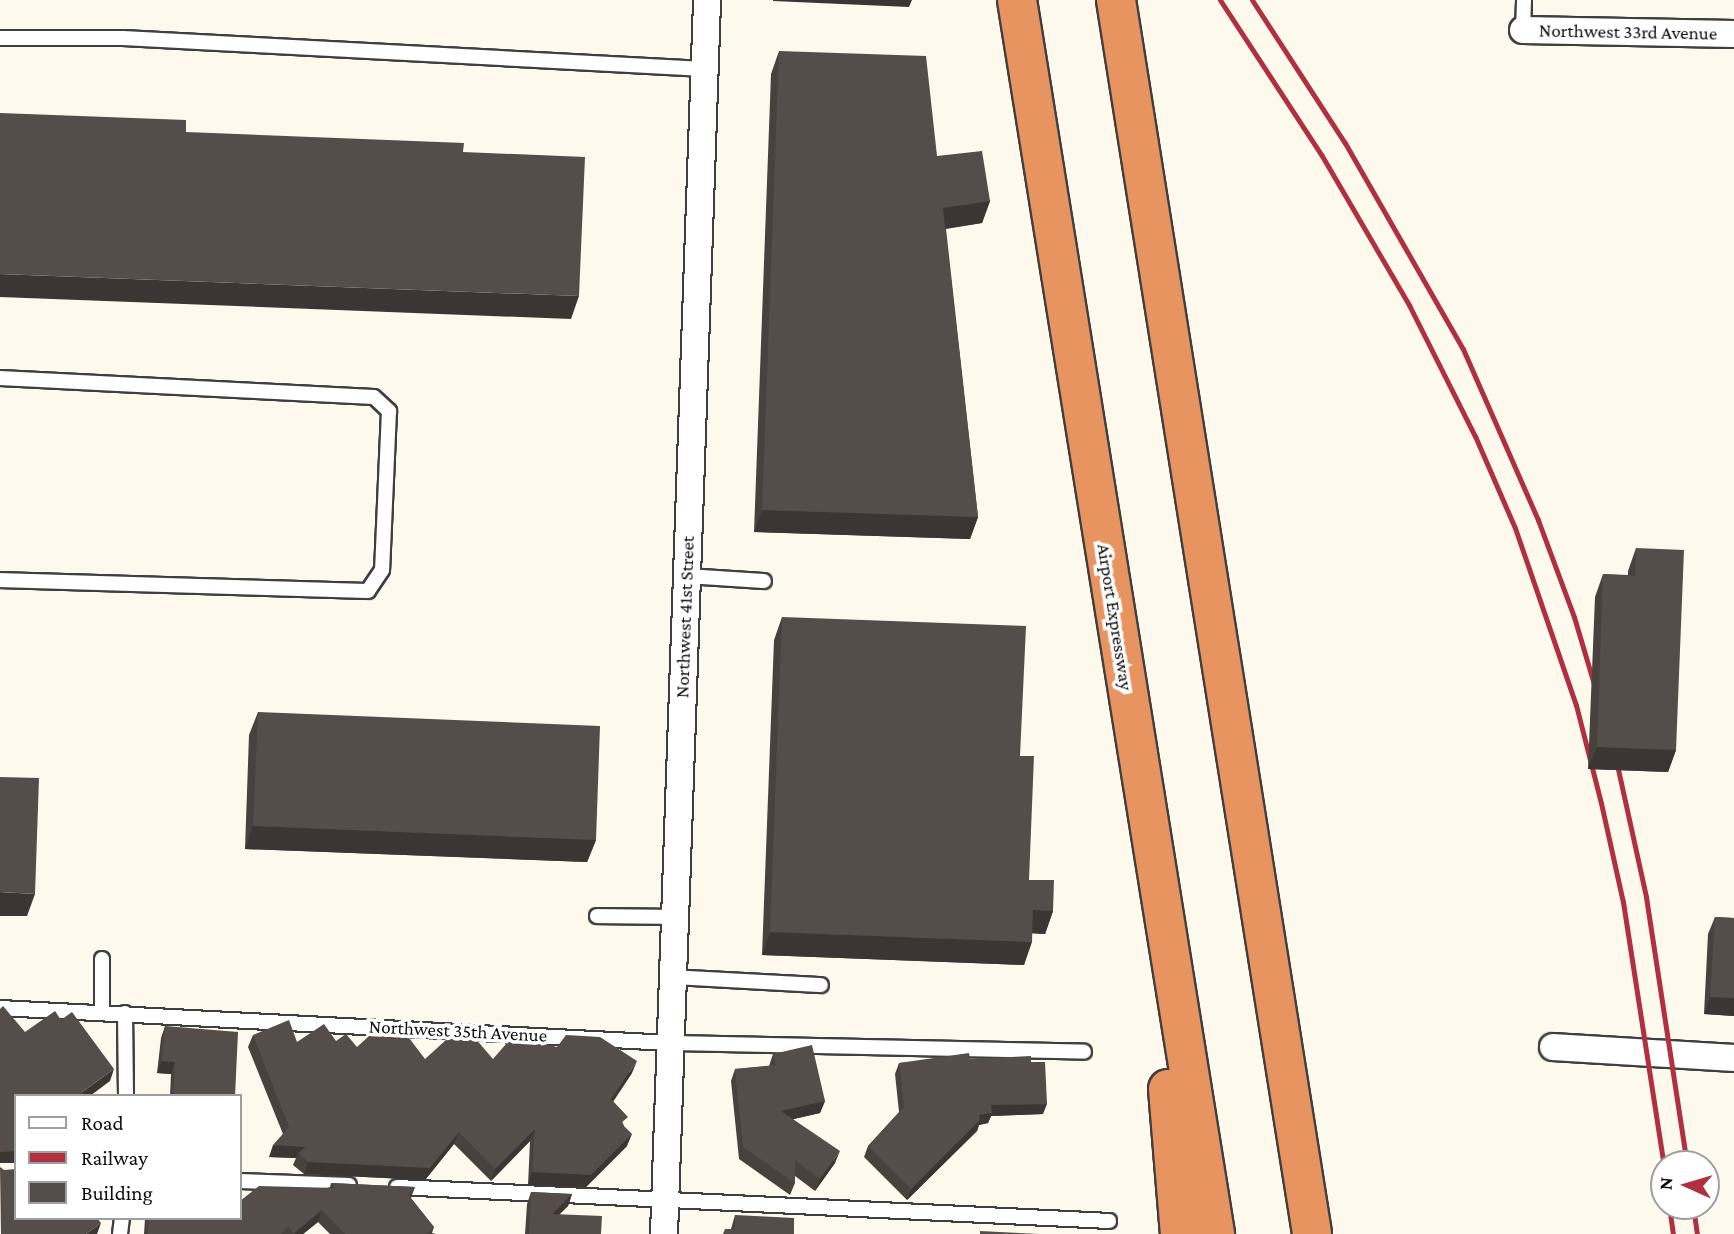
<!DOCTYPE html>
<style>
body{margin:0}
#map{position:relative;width:1734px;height:1234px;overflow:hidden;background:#fdf9ed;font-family:"Crimson Pro",serif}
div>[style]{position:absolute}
.roads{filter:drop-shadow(2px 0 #3f3f3f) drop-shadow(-2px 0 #3f3f3f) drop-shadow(0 2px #3f3f3f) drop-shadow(0 -2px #3f3f3f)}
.lane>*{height:14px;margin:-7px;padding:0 7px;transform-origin:7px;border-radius:7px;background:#fff}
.street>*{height:26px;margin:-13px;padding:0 13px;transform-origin:13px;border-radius:13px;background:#fff}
.highway>*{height:38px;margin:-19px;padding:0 19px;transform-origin:19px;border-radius:19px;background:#e89461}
.rail>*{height:5px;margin:-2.5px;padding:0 2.5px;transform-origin:2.5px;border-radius:2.5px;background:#b03040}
.wall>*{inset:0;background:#48423f}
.shaded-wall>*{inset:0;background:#3b3633}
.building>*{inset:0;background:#544d49}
span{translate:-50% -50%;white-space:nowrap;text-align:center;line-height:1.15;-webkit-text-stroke:7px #fff;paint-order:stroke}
.street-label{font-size:19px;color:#0c0c0c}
.legend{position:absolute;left:14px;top:1094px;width:228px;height:126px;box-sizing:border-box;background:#fff;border:2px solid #9e9e9e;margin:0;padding:9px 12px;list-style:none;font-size:21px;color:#0c0c0c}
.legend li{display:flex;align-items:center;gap:14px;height:35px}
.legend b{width:35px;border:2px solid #9e9e9e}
.north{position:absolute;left:1650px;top:1150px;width:70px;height:70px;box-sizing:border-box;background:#fff;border:2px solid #9e9e9e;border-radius:50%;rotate:274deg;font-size:19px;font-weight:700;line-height:28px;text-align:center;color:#0c0c0c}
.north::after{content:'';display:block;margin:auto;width:24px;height:32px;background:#b03040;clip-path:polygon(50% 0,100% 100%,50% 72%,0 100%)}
</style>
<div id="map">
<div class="roads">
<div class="lane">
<div style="left:1523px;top:30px;width:30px;rotate:-88deg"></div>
<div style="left:0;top:38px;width:123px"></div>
<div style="left:123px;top:38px;width:582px;rotate:3.05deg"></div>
<div style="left:0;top:378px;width:374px;rotate:2.9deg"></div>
<div style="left:374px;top:397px;width:21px;rotate:43deg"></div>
<div style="left:389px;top:411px;width:159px;rotate:92.5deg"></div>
<div style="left:382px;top:570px;width:25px;rotate:124deg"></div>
<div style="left:368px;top:591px;width:368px;rotate:-178.3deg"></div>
<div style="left:686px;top:576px;width:78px;rotate:3.7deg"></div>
<div style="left:597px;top:916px;width:77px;rotate:0.7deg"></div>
<div style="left:102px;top:959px;width:53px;rotate:90deg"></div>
<div style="left:672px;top:977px;width:149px;rotate:3.1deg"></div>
<div style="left:0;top:1008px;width:670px;rotate:2.99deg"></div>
<div style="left:669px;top:1043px;width:415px;rotate:1.2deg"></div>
<div style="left:125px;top:1013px;width:83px;rotate:89.3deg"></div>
<div style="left:240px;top:1181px;width:109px;rotate:2.1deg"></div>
<div style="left:397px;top:1187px;width:713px;rotate:2.73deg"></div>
<div style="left:120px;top:1234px;width:16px;rotate:-83deg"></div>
</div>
<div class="street">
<div style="left:1523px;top:30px;width:211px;rotate:1.1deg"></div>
<div style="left:1553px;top:1047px;width:181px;rotate:3.5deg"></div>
<div style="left:664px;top:1234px;width:1235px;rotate:-88deg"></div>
</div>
<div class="highway">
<div style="left:1017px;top:0;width:1250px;rotate:80.88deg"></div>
<div style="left:1116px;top:0;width:1249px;rotate:80.97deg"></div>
<div style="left:1168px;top:1089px;width:145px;rotate:85.3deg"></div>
</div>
</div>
<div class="rail">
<div style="left:1220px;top:0;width:186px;rotate:56.8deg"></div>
<div style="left:1322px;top:156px;width:173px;rotate:59.7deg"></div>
<div style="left:1409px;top:305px;width:147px;rotate:63.3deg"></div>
<div style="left:1475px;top:436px;width:100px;rotate:66.5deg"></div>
<div style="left:1515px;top:528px;width:187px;rotate:71deg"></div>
<div style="left:1576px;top:705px;width:101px;rotate:75.7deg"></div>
<div style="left:1601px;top:803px;width:101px;rotate:77.5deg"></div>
<div style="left:1623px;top:902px;width:268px;rotate:81.2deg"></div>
<div style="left:1252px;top:0;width:171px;rotate:57deg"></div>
<div style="left:1345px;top:143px;width:237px;rotate:60.2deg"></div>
<div style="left:1463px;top:349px;width:187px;rotate:66.3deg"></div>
<div style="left:1538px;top:520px;width:103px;rotate:69.6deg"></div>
<div style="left:1574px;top:617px;width:80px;rotate:73.4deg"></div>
<div style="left:1614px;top:751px;width:149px;rotate:77.6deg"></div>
<div style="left:1646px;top:897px;width:270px;rotate:81.3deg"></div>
<div style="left:1669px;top:1206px;width:28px;rotate:82deg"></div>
<div style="left:1693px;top:1206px;width:28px;rotate:82deg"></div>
</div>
<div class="wall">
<div style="clip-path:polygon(779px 51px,937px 156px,990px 201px,982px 223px,946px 229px,978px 517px,970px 539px,754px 532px,771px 74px)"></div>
<div style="clip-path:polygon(1636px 548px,1676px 750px,1668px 772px,1588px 769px,1595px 597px,1603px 574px,1628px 575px,1628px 571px)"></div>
<div style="clip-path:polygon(782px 617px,1020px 756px,1029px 880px,1053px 911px,1045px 934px,1032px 933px,1024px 965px,762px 955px,774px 640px)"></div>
<div style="clip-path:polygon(258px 712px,596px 840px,587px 862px,245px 849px,249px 735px)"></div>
<div style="clip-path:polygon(1715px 917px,1734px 918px,1734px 1016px,1704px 1014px,1708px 934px)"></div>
<div style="clip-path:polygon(165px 1026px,235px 1096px,170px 1096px,171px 1074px,157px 1073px,161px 1038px)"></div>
<div style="clip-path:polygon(253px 1035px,297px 1042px,336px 1041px,357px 1047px,425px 1059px,493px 1059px,632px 1073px,613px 1101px,624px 1126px,627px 1146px,586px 1187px,528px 1185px,530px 1141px,491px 1181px,454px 1144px,425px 1180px,304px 1174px,293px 1165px,296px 1158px,269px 1157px,283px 1134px,248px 1047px)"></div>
<div style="clip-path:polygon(773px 1054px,825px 1101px,820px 1113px,793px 1119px,835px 1163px,815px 1191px,795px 1176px,795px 1183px,790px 1195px,739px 1159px,731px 1081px,735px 1069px,769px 1066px)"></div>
<div style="clip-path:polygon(970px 1059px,1031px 1062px,1043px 1114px,991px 1116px,988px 1123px,979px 1125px,977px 1131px,907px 1200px,864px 1157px,868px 1146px,899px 1112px,895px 1074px,899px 1063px)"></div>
<div style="clip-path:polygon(331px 1183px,415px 1187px,411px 1198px,434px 1227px,432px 1233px,436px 1234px,330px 1234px,318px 1222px,303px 1234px,144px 1234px,145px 1218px,217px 1218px,217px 1220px,330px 1187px)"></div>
<div style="clip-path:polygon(531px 1192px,572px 1194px,568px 1206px,559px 1214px,601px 1234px,525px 1234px,527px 1204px)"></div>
<div style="clip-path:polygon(735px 1215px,794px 1234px,723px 1234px,725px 1229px,731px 1229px)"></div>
</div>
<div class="shaded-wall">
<div style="clip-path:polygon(773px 0,912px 0,909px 7px,773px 1px)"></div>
<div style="clip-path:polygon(990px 201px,982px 223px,935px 230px,943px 208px)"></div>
<div style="clip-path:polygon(0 274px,579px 296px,571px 319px,0 297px)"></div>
<div style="clip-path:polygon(762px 510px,978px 517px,970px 539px,754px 532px)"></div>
<div style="clip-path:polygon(1597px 747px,1676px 750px,1668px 772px,1588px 769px)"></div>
<div style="clip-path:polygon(253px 826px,596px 840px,587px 862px,245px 849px)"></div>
<div style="clip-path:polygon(0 892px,35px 894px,27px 916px,0 916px)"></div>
<div style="clip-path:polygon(1033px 910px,1053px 911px,1045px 934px,1025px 933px)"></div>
<div style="clip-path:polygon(770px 932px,1032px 942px,1024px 965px,762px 955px)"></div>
<div style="clip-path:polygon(1710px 997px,1734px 998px,1734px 1016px,1704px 1014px)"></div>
<div style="clip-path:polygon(162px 1061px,175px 1062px,171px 1074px,157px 1073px)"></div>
<div style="clip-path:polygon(637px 1061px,632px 1073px,607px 1111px,611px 1099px)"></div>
<div style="clip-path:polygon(114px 1069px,110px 1081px,90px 1096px,81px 1096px,82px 1092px)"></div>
<div style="clip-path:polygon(825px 1101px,820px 1113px,777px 1123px,781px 1111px)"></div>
<div style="clip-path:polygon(1047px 1104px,1043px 1114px,991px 1116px,988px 1123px,979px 1125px,977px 1131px,907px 1200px,911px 1189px,979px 1115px,991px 1105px)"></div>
<div style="clip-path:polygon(535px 1129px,530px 1141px,491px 1181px,495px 1169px)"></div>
<div style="clip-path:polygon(459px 1132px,454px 1144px,425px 1180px,304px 1174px,308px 1162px)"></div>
<div style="clip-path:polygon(632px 1134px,627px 1146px,586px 1187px,528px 1185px,532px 1172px)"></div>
<div style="clip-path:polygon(273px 1145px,306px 1147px,298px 1153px,296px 1158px,269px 1157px)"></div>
<div style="clip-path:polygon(0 1151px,16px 1151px,16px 1163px,0 1163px)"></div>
<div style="clip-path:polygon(840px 1151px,835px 1163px,815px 1191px,820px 1179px)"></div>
<div style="clip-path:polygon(572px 1194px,568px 1206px,548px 1226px,552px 1214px)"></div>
<div style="clip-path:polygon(322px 1210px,318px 1222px,303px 1234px,294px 1234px)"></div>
<div style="clip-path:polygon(101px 1223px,97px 1234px,86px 1234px)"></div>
</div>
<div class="building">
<div style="clip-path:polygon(779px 51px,926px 56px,937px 156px,982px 151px,990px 201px,943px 208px,978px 517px,762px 510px)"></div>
<div style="clip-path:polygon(0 113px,186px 120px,186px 132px,464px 143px,463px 152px,585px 157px,579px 296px,0 274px)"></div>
<div style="clip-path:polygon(1636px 548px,1684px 550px,1676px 750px,1597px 747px,1603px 574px,1635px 576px)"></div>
<div style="clip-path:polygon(782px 617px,1026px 626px,1020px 756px,1034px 756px,1029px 880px,1054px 880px,1053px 911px,1033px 910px,1032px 942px,770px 932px)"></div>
<div style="clip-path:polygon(258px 712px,600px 726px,596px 840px,253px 826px)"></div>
<div style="clip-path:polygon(0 777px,39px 778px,35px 894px,0 892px)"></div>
<div style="clip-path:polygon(1715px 917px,1734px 918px,1734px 998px,1710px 997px)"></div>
<div style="clip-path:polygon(3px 1006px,25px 1032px,55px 1011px,61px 1020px,72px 1012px,114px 1069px,82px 1092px,84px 1096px,16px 1096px,16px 1151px,0 1152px,0 1009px)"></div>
<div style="clip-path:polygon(289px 1020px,297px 1042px,324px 1024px,336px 1041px,346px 1034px,357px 1047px,381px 1025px,400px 1026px,425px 1059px,458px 1029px,468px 1030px,493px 1059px,513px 1036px,557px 1047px,566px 1035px,600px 1037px,637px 1061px,611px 1099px,628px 1117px,621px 1123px,632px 1134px,591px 1175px,532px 1172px,535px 1129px,495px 1169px,459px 1132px,430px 1168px,308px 1162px,298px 1153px,306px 1147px,273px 1145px,289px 1127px,253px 1035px)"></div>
<div style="clip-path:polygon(165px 1026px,238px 1032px,235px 1096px,173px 1096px,175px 1062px,162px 1061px)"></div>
<div style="clip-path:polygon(812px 1045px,825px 1101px,781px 1111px,840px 1151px,820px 1179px,795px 1160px,795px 1183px,743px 1147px,735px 1069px,776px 1065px,773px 1054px)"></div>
<div style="clip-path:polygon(969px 1053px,970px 1059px,1031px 1056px,1031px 1062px,1045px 1062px,1047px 1104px,991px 1105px,992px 1113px,979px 1115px,980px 1120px,911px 1189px,868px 1146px,904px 1107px,899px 1063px)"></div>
<div style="clip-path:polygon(0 1167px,4px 1170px,16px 1169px,16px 1218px,97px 1218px,101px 1223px,86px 1234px,1px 1234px)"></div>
<div style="clip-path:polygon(331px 1183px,415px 1187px,408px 1195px,434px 1227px,427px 1234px,345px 1234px,322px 1210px,294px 1233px,288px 1226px,281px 1234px,148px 1234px,149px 1218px,217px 1218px,217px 1220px,219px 1218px,240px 1218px,240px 1201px,259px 1186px,336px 1188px)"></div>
<div style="clip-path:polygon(531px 1192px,572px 1194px,552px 1214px,602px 1216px,601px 1234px,529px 1234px)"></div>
<div style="clip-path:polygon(735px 1215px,794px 1218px,794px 1234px,725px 1234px,725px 1229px,735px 1229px)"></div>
<div style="clip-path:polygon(980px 1231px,1039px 1234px,980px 1234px)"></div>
</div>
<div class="street-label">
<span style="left:1628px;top:32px;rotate:1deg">Northwest 33rd Avenue</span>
<span style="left:685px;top:617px;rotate:-88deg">Northwest 41st Street</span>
<span style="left:1115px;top:617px;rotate:81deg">Airport Expressway</span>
<span style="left:458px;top:1031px;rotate:3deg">Northwest 35th Avenue</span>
</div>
<ul class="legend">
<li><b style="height:9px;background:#fff"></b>Road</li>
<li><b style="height:9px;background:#b03040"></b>Railway</li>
<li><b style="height:19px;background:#544d49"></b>Building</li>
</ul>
<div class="north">N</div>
</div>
